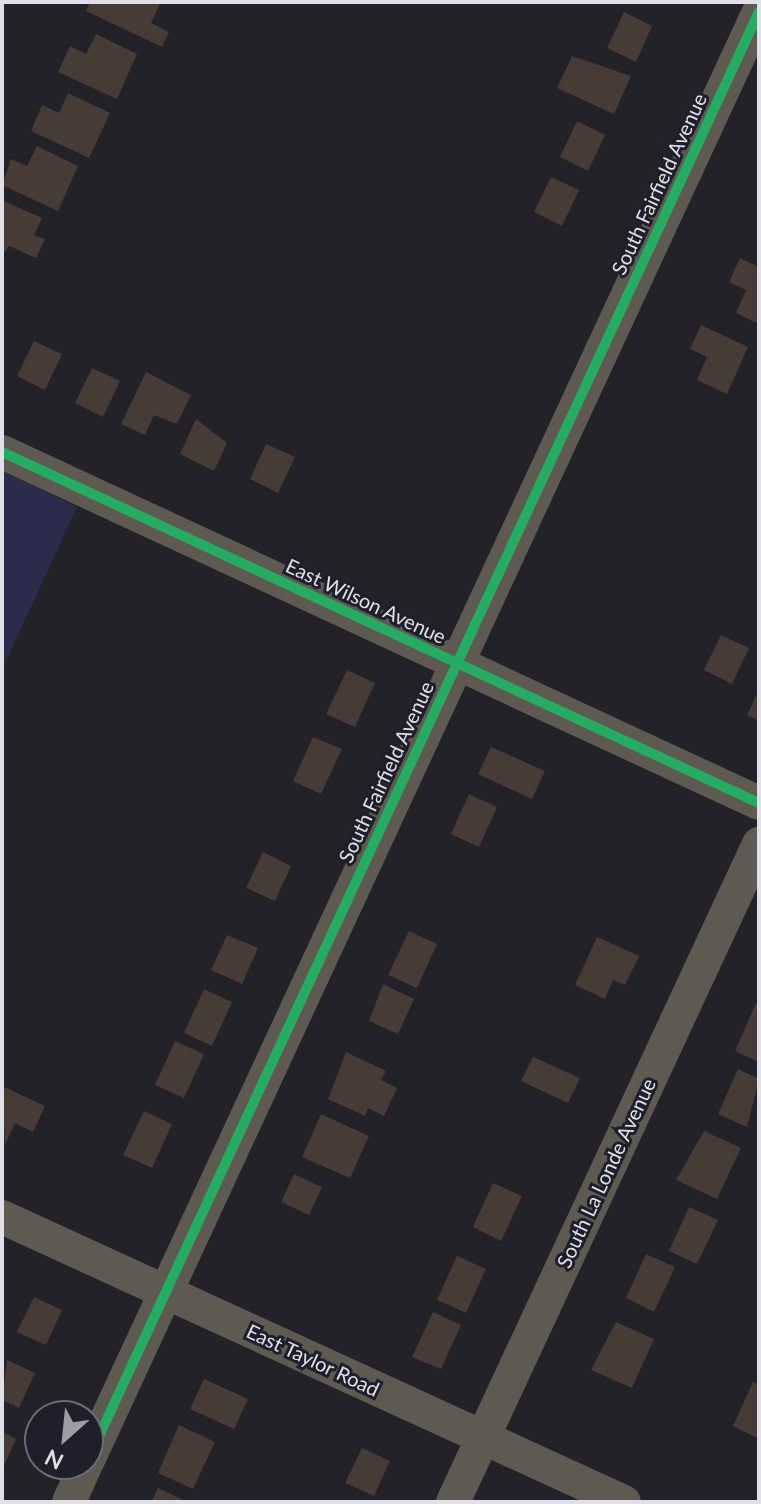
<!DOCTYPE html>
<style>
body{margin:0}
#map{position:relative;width:761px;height:1504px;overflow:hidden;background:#222228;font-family:Lato,sans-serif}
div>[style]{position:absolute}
.green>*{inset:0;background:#2b2b4c}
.building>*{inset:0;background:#473b35}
.minor>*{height:34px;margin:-17px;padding:0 17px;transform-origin:17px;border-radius:17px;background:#5e5a52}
.cycleway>*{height:10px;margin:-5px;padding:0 5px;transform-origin:5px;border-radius:5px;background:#26ab63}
span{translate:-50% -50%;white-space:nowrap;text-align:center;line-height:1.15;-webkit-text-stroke:6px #1f1f2b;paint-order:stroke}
.street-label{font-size:20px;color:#dfe0e8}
.frame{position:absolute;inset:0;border:4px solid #dfe0e8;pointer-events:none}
.north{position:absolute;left:24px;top:1400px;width:80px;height:80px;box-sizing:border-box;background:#1f1f2b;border:2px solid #6c6c77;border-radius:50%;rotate:207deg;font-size:22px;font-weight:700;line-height:32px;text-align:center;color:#dfe0e8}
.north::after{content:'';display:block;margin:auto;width:28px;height:36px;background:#9d9ea5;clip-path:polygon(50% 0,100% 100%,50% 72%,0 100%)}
</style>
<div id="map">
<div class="green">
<div style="clip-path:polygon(2px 470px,77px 507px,2px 670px)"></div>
</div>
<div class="building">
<div style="clip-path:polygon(90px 2px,161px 2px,151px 23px,169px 32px,162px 47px,86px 11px)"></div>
<div style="clip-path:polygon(624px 12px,652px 26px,636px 62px,607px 48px)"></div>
<div style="clip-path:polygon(96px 34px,137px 54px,117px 99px,58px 72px,70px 46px,86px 54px)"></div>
<div style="clip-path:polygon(572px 56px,631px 76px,614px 114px,557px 88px)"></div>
<div style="clip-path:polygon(68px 93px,110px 113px,89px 158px,31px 131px,42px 105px,59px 113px)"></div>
<div style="clip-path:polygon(577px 121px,605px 135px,588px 171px,560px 157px)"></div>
<div style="clip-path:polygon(37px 146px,78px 166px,58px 211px,2px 185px,11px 159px,27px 166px)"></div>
<div style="clip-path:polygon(551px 177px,579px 190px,562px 226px,534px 212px)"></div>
<div style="clip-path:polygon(2px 200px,42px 218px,34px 235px,45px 239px,36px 258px,9px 246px,2px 256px)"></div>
<div style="clip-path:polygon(740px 258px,759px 267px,759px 324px,736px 313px,746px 290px,729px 282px)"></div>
<div style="clip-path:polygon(701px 325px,748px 347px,727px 394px,697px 380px,707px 357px,690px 349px)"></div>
<div style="clip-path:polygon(34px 341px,62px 354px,45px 390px,17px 376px)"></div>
<div style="clip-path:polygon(92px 368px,120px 381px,103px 417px,75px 403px)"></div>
<div style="clip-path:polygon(146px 372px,191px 395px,177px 424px,154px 415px,145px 435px,121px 424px)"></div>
<div style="clip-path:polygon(196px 419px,227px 443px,214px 471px,180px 454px)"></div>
<div style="clip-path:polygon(266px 444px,295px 457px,278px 493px,250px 479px)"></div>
<div style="clip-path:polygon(721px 635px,749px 648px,732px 684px,704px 670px)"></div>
<div style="clip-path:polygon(347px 670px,375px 683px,355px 727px,326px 714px)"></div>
<div style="clip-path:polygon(759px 690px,759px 721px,747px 715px)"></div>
<div style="clip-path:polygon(313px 737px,342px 749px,321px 794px,293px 781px)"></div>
<div style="clip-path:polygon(491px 747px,545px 771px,532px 799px,478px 774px)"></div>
<div style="clip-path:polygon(469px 794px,497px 807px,479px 847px,451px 834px)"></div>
<div style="clip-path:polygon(263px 852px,291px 866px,275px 901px,246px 888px)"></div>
<div style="clip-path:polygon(409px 931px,437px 944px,417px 988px,388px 975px)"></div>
<div style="clip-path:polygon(227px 935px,258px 948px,242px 984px,211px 970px)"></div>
<div style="clip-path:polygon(597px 937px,639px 956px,625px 985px,613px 980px,605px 999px,575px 985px)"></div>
<div style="clip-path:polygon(383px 984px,414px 999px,398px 1034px,369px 1021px)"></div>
<div style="clip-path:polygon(204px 989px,232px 1002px,212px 1046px,184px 1033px)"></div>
<div style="clip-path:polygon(756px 1003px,759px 1004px,759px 1062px,735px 1051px)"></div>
<div style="clip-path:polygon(175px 1041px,204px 1054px,184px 1098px,155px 1085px)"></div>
<div style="clip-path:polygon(346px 1052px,386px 1071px,381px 1080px,397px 1088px,384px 1116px,368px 1108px,365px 1116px,328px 1099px)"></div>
<div style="clip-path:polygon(533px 1057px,580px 1078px,568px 1103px,521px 1081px)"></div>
<div style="clip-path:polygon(738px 1069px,759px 1079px,747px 1127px,718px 1114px)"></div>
<div style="clip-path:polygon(2px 1086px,45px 1106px,33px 1132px,15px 1123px,5px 1145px)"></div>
<div style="clip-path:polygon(144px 1111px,172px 1124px,152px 1168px,123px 1155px)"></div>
<div style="clip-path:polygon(321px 1114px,369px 1136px,350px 1178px,302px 1157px)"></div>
<div style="clip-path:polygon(704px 1131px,741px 1148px,717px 1199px,676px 1180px)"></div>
<div style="clip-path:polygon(294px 1174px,322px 1187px,309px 1215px,281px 1202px)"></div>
<div style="clip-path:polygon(493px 1183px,522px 1196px,501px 1241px,473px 1227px)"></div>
<div style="clip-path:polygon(689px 1207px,718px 1220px,697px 1264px,669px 1251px)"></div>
<div style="clip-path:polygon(646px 1254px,675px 1267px,654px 1312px,626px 1298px)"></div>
<div style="clip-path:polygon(457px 1256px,486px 1269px,466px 1313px,437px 1300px)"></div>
<div style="clip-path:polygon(34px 1297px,62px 1310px,46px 1345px,17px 1332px)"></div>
<div style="clip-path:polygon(433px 1312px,461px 1325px,441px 1369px,412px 1357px)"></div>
<div style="clip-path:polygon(616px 1322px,654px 1339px,632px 1388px,591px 1370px)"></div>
<div style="clip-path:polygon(7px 1360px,35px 1373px,19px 1408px,2px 1400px)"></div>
<div style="clip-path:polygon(204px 1379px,248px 1399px,234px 1429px,190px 1409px)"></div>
<div style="clip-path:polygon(753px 1382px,759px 1385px,759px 1439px,733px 1426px)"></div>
<div style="clip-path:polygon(179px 1425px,215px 1442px,193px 1489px,158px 1473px)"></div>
<div style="clip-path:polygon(2px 1432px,16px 1439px,2px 1470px)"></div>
<div style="clip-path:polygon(362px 1448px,390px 1461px,374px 1496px,345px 1483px)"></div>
<div style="clip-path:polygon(158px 1488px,187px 1502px,151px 1502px)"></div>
</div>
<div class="minor">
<div style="left:2px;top:452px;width:834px;rotate:24.88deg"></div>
<div style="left:2px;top:1217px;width:684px;rotate:24.62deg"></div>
<div style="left:88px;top:1460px;width:1596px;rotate:-65.14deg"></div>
<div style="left:69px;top:1502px;width:42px;rotate:-65.9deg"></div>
<div style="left:453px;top:1502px;width:726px;rotate:-65.06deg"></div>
</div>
<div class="cycleway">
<div style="left:2px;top:452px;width:834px;rotate:24.88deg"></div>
<div style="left:88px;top:1460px;width:1596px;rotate:-65.14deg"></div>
</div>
<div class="street-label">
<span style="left:659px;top:184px;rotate:-65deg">South Fairfield Avenue</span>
<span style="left:366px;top:601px;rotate:25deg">East Wilson Avenue</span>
<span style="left:386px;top:772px;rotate:-65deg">South Fairfield Avenue</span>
<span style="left:606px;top:1173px;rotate:-65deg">South La Londe Avenue</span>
<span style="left:313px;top:1360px;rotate:25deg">East Taylor Road</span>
</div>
<div class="frame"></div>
<div class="north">N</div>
</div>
